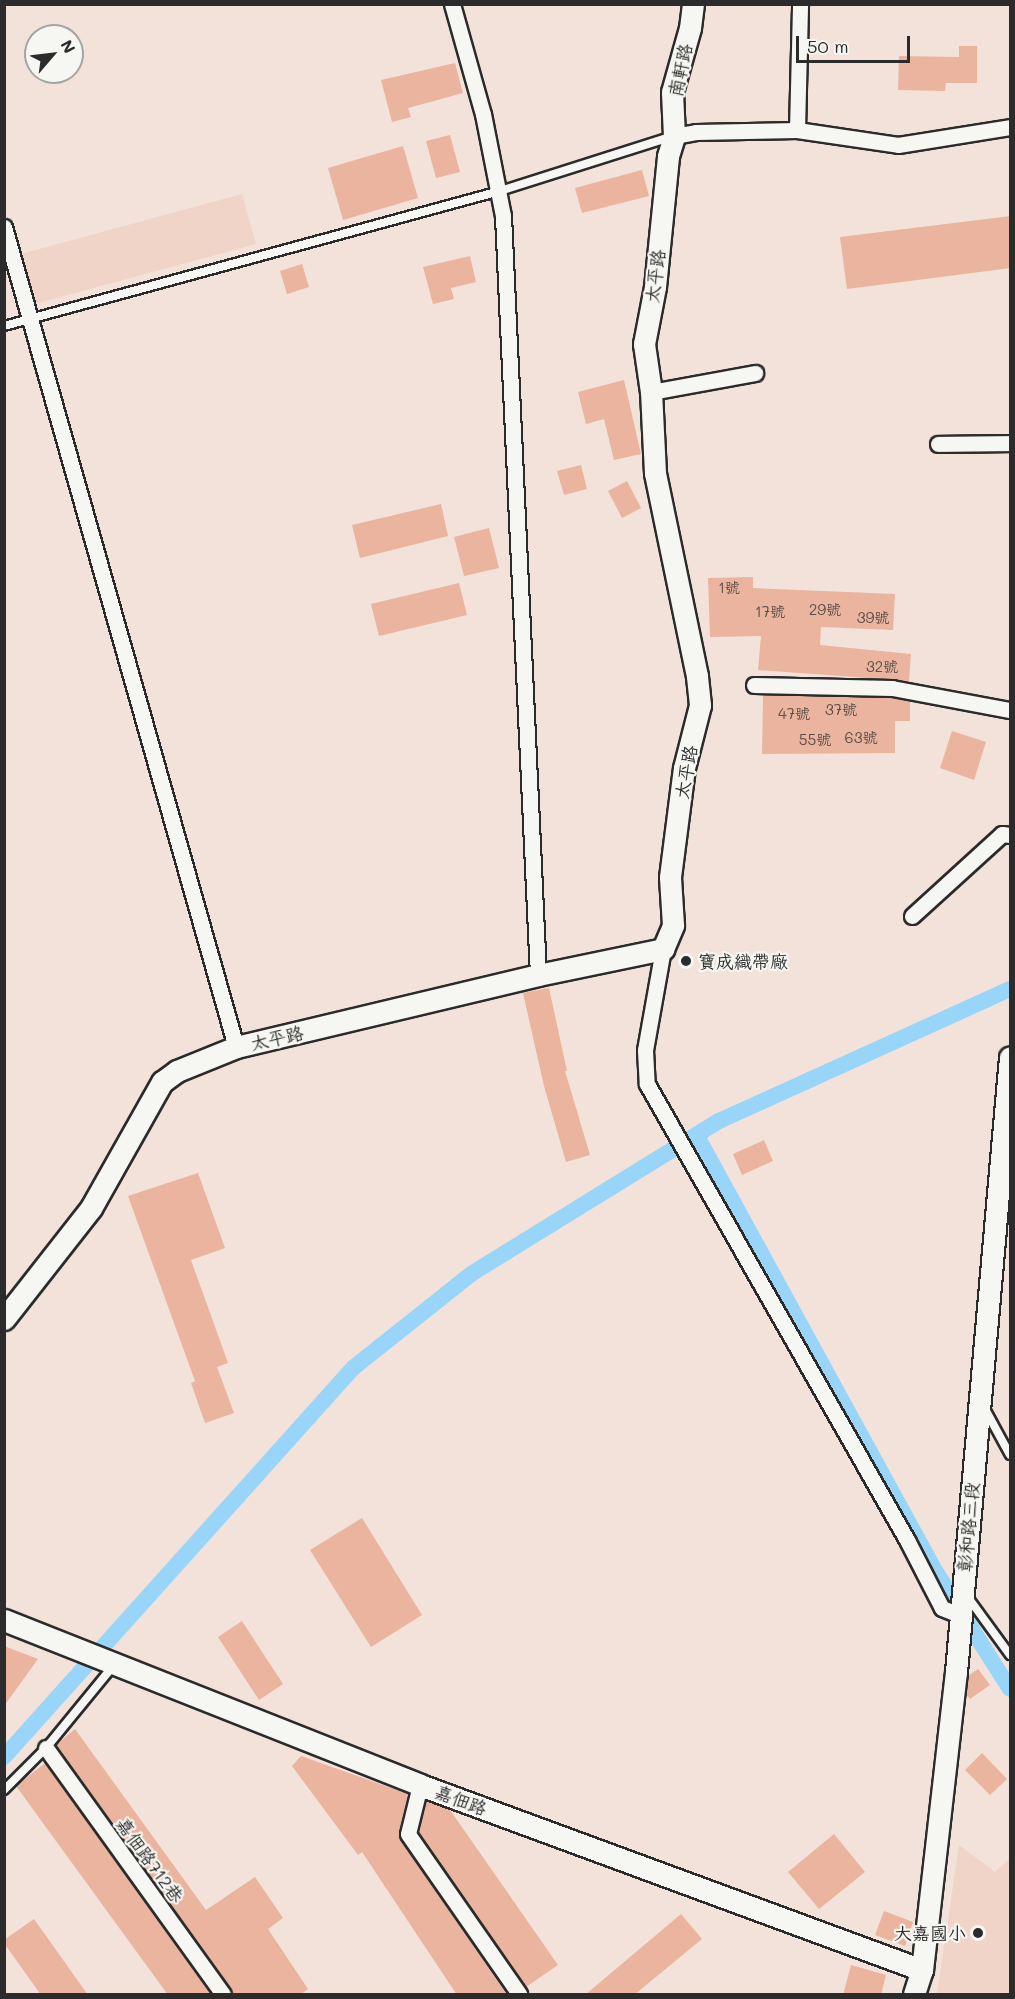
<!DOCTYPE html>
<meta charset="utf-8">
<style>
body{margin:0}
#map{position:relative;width:1015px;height:1999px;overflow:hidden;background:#f2e2d9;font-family:Mali,"LXGW WenKai TC",sans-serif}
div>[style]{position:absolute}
.built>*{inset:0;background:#f0d4c8}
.canal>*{height:16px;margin:-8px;padding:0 8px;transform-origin:8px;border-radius:8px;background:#98d5f9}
.building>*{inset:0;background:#eab49f}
.roads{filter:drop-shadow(2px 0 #2b2b2b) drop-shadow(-2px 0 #2b2b2b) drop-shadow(0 2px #2b2b2b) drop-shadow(0 -2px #2b2b2b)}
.lane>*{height:8px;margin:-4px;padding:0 4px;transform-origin:4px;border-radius:4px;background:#f6f6f2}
.street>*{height:15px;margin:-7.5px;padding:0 7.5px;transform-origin:7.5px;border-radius:7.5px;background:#f6f6f2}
.secondary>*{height:21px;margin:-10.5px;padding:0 10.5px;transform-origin:10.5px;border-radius:10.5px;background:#f6f6f2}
.dots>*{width:16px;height:16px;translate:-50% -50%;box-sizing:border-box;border:3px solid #f6f6f2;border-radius:50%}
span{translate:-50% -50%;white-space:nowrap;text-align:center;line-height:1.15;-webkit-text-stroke:4.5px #f6f6f2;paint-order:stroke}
.number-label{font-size:15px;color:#5b4d48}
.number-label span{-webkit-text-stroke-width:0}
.street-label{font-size:18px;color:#2b2b2b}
.poi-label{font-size:18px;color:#2b2b2b}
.left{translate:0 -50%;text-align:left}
.right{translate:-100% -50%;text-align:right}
.frame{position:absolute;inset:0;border:6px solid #2b2b2b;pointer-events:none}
.north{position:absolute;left:24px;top:24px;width:60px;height:60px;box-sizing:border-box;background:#f6f6f2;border:2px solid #a5a5a2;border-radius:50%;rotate:62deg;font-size:16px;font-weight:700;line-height:24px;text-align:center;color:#2b2b2b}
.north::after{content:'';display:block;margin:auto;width:21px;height:27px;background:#2b2b2b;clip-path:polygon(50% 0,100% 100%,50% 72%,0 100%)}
.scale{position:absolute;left:796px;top:36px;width:114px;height:27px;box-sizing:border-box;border:3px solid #2b2b2b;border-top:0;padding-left:8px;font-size:18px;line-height:21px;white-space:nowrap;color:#2b2b2b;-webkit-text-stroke:4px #f6f6f2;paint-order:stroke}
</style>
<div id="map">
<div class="built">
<div style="clip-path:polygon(242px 194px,256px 244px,31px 305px,17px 255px)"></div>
<div style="clip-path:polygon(959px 1845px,995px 1872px,1010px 1858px,1010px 1994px,937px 1994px)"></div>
</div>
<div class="canal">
<div style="left:697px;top:1136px;width:497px;rotate:61.3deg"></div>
<div style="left:936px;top:1572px;width:138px;rotate:57.7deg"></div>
<div style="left:4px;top:1757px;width:523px;rotate:-48.1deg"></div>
<div style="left:353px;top:1368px;width:151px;rotate:-38.5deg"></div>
<div style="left:471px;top:1274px;width:291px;rotate:-31.7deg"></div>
<div style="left:719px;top:1121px;width:320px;rotate:-24.4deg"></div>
</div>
<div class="building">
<div style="clip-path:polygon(959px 46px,977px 46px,977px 83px,946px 83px,945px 91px,898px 90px,899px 56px,959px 57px)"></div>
<div style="clip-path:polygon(455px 63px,463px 93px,408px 108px,411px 117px,392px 122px,381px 80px)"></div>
<div style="clip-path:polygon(450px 135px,460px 172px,436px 178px,426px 141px)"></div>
<div style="clip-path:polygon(403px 146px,418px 198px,343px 220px,328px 168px)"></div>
<div style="clip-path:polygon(642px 170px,649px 196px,582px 213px,575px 188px)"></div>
<div style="clip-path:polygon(1011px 216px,1011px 268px,847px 289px,840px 237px)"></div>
<div style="clip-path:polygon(470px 256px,476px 282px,451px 288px,454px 299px,433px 304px,423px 267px)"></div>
<div style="clip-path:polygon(302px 264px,309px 287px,287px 294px,280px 271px)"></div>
<div style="clip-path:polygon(624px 380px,641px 454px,614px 460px,604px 419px,586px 424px,578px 392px)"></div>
<div style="clip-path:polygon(581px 465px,587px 489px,564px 495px,557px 471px)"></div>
<div style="clip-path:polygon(627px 481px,641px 508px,622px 518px,608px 491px)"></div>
<div style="clip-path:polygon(441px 504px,448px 536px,360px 558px,352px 525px)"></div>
<div style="clip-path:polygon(489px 528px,499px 568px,464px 576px,454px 537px)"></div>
<div style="clip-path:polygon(753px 577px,753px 588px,895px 594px,893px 630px,821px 627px,820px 645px,911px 654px,909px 681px,758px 670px,761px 636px,710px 637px,708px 578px)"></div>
<div style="clip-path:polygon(459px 583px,467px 615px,379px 636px,371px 604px)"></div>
<div style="clip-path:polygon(763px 695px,891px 698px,910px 701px,910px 721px,895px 721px,895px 753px,762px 754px)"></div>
<div style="clip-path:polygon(952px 731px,986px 742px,974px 780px,940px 768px)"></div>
<div style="clip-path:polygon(549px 988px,567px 1071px,565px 1071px,590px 1155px,566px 1162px,544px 1086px,523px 993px)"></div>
<div style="clip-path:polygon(764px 1140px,773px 1161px,742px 1175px,733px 1154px)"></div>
<div style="clip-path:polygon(198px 1173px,225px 1248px,191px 1260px,228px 1363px,217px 1367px,234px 1413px,205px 1423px,191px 1383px,195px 1381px,128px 1196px)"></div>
<div style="clip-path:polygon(362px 1518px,422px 1615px,371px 1647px,310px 1550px)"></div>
<div style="clip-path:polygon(242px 1621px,283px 1684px,259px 1700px,218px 1637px)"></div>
<div style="clip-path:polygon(4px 1646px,38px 1659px,4px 1706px)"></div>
<div style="clip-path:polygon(978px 1669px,990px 1685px,970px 1699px,966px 1694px,968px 1676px)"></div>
<div style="clip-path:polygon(75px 1729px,206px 1910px,255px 1877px,283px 1918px,268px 1929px,308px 1989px,300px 1995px,233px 1995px,231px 1988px,56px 1745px)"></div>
<div style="clip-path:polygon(982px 1753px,1007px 1779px,990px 1795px,965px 1770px)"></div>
<div style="clip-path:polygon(301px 1756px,408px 1794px,399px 1832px,400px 1839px,507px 1995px,457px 1995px,362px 1852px,358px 1855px,292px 1766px)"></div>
<div style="clip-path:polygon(45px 1763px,211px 1995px,168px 1995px,16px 1786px)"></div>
<div style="clip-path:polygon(426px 1801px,450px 1810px,558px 1965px,526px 1987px,419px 1832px)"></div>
<div style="clip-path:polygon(834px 1834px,865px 1872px,819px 1909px,788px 1872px)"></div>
<div style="clip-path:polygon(884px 1911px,913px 1922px,905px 1946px,875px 1935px)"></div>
<div style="clip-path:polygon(681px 1914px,702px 1939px,634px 1995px,585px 1995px)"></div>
<div style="clip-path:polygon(34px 1919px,88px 1995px,41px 1995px,4px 1943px,4px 1940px)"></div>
<div style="clip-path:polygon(851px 1965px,886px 1975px,881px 1995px,843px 1995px)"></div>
</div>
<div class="roads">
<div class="lane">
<div style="left:4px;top:326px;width:514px;rotate:-15.23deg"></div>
<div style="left:500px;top:191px;width:178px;rotate:-17.6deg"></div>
<div style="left:985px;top:1409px;width:52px;rotate:61.5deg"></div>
<div style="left:967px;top:1596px;width:73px;rotate:53.9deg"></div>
<div style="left:4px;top:1790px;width:59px;rotate:-45deg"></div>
<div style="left:46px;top:1748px;width:107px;rotate:-50.7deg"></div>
</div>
<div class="street">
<div style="left:452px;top:4px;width:114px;rotate:74.3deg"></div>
<div style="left:483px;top:114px;width:104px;rotate:78.9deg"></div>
<div style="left:503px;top:216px;width:760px;rotate:87.36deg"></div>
<div style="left:797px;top:130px;width:126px;rotate:-88.6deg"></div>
<div style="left:674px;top:136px;width:22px;rotate:-10deg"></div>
<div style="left:696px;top:132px;width:101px;rotate:-1.1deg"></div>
<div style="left:797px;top:130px;width:102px;rotate:8.4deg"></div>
<div style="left:898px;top:145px;width:113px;rotate:-9.1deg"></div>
<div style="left:4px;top:227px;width:852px;rotate:74.2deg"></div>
<div style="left:651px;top:392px;width:106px;rotate:-10.4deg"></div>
<div style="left:938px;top:444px;width:72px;rotate:-0.8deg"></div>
<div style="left:754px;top:685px;width:138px;rotate:1.2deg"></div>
<div style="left:892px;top:688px;width:120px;rotate:10.6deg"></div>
<div style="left:912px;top:916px;width:122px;rotate:-42.3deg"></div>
<div style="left:1002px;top:834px;width:8px;rotate:7deg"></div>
<div style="left:663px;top:949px;width:103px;rotate:100.1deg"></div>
<div style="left:645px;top:1050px;width:34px;rotate:87deg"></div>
<div style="left:647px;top:1084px;width:525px;rotate:60.31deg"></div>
<div style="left:907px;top:1540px;width:76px;rotate:62.8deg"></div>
<div style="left:942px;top:1608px;width:22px;rotate:22deg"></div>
<div style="left:46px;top:1748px;width:303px;rotate:54.3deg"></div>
<div style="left:420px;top:1785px;width:50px;rotate:103.8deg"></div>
<div style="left:408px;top:1834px;width:195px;rotate:55.2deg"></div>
</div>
<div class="secondary">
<div style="left:4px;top:1319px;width:141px;rotate:-51.9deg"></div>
<div style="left:91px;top:1208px;width:145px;rotate:-60.6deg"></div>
<div style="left:162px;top:1082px;width:19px;rotate:-36deg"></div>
<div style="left:177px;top:1071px;width:64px;rotate:-22.1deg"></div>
<div style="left:236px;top:1047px;width:310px;rotate:-13.4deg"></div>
<div style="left:538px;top:975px;width:128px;rotate:-11.7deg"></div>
<div style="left:663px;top:949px;width:26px;rotate:-67deg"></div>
<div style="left:673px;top:925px;width:48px;rotate:-93.6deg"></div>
<div style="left:670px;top:877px;width:110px;rotate:-82.7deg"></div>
<div style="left:684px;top:768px;width:65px;rotate:-75.7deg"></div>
<div style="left:700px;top:705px;width:29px;rotate:-96deg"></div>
<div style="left:697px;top:676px;width:207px;rotate:-101.7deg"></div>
<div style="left:655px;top:473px;width:81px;rotate:-92.8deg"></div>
<div style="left:651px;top:392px;width:49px;rotate:-98.3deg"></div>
<div style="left:644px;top:344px;width:58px;rotate:-79.1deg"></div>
<div style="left:655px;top:287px;width:132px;rotate:-84.3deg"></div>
<div style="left:668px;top:156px;width:21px;rotate:-73deg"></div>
<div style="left:674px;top:136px;width:44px;rotate:-92.6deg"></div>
<div style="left:672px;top:92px;width:66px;rotate:-74.3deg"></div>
<div style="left:690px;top:28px;width:24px;rotate:-83deg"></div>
<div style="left:4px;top:1620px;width:448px;rotate:21.6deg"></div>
<div style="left:420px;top:1785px;width:535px;rotate:20.23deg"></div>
<div style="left:914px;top:1994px;width:25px;rotate:-72deg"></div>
<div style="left:922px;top:1970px;width:300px;rotate:-83.5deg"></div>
<div style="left:956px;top:1672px;width:617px;rotate:-84.98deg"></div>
</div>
</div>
<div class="dots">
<div style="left:686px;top:961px;background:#2b2b2b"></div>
<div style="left:978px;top:1933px;background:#2b2b2b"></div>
</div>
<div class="number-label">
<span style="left:729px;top:588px">1號</span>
<span style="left:825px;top:610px">29號</span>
<span style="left:770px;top:612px">17號</span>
<span style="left:873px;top:618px">39號</span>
<span style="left:882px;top:667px">32號</span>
<span style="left:841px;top:710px">37號</span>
<span style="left:794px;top:714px">47號</span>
<span style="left:861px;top:738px">63號</span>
<span style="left:815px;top:740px">55號</span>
</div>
<div class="street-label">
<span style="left:680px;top:70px;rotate:-78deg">南軒路</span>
<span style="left:655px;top:276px;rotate:-83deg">太平路</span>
<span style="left:686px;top:772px;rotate:-80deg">太平路</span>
<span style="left:277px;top:1038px;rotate:-13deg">太平路</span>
<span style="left:968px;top:1527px;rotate:-85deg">彰和路三段</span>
<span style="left:461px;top:1800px;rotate:20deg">嘉佃路</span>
<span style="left:150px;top:1860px;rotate:54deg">嘉佃路712巷</span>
</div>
<div class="poi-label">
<span class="left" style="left:698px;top:961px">寶成織帶廠</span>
<span class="right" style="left:966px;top:1933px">大嘉國小</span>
</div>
<div class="frame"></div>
<div class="north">N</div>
<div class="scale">50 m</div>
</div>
